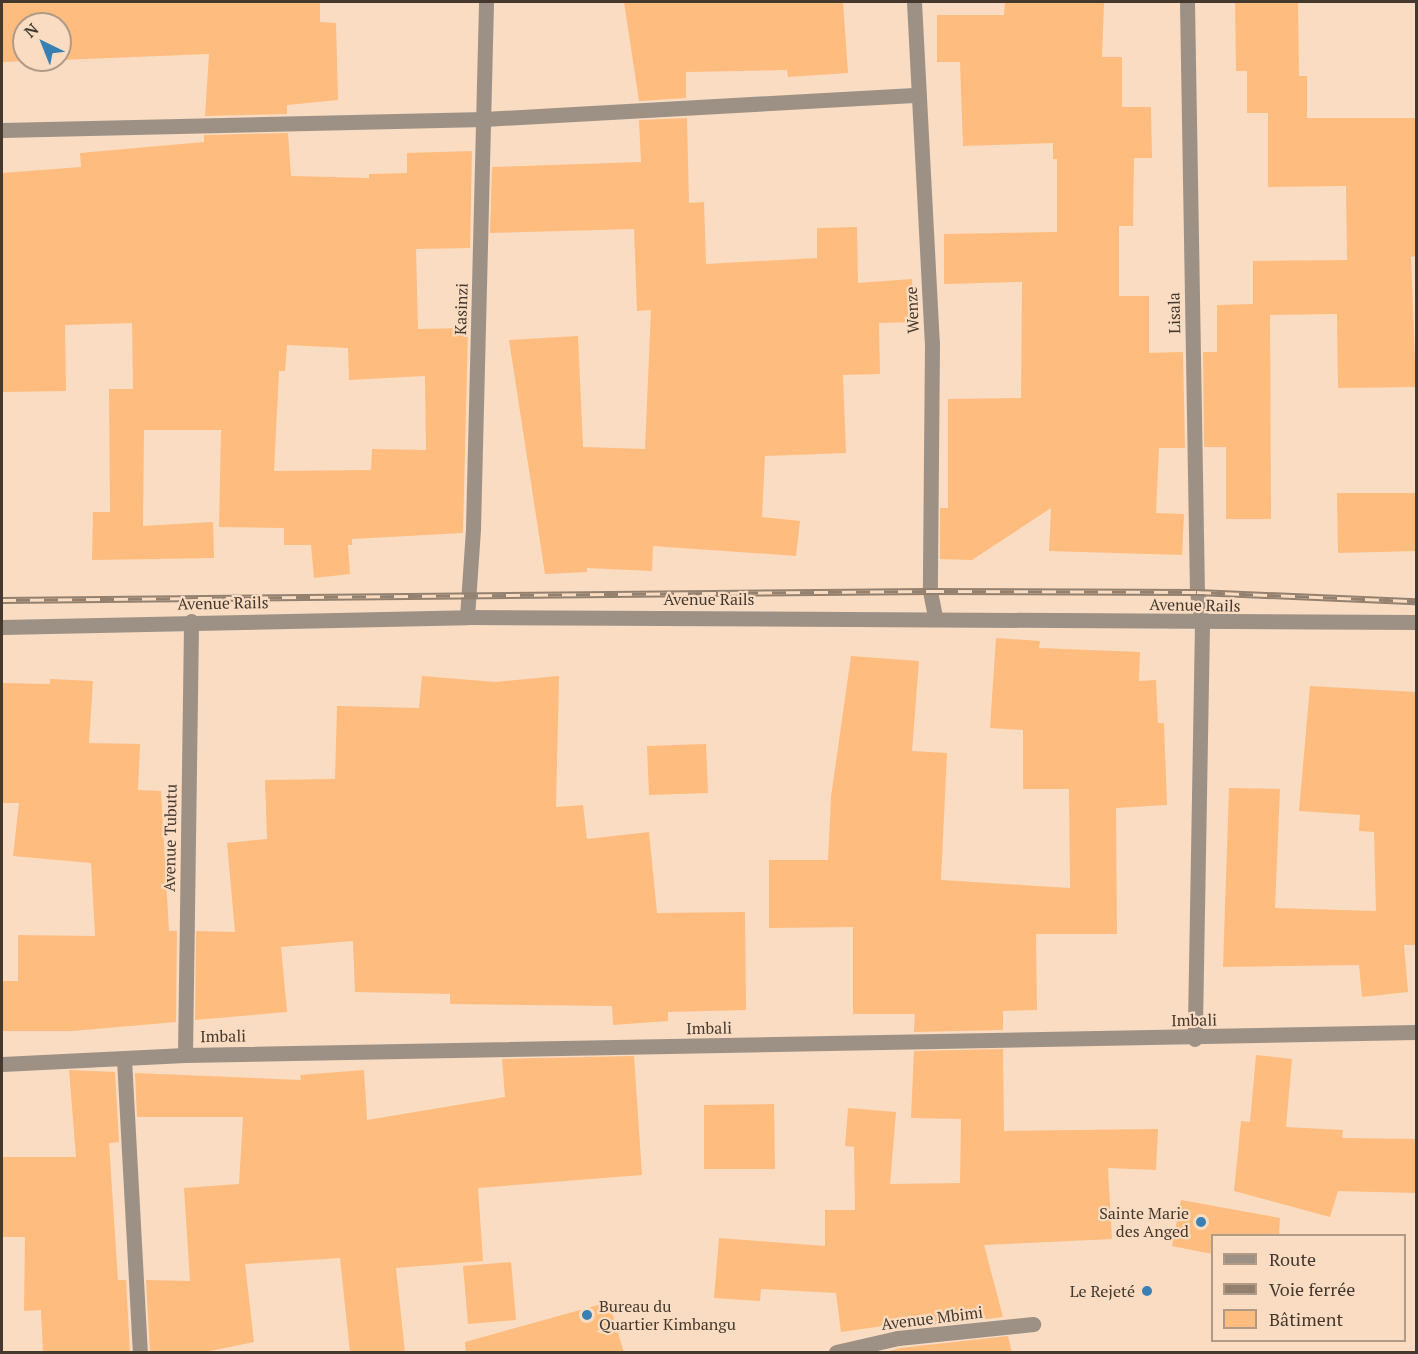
<!DOCTYPE html>
<meta charset="utf-8">
<style>
body{margin:0}
#map{position:relative;width:1418px;height:1354px;overflow:hidden;background:#f9dcc2;font-family:"PT Serif",serif}
div>[style]{position:absolute}
.building>*{inset:0;background:#febc7e}
.minor>*{height:15px;margin:-7.5px;padding:0 7.5px;transform-origin:7.5px;border-radius:7.5px;background:#9d9186}
.rail>*{height:7px;margin-top:-3.5px;transform-origin:0;background:repeating-linear-gradient(90deg,#f9dcc2 0 14px,#93806f 0 28px);box-sizing:border-box;border-block:2px solid #93806f}
.dots>*{width:16px;height:16px;translate:-50% -50%;box-sizing:border-box;border:3px solid #f9dcc2;border-radius:50%}
span{translate:-50% -50%;white-space:nowrap;text-align:center;line-height:1.15;-webkit-text-stroke:4.5px #f9dcc2;paint-order:stroke}
.street-label{font-size:16px;color:#45392f}
.poi-label{font-size:16px;color:#45392f}
.right{translate:-100% -50%;text-align:right}
.left{translate:0 -50%;text-align:left}
.frame{position:absolute;inset:0;border:3px solid #45392f;pointer-events:none}
.legend{position:absolute;left:1211px;top:1234px;width:195px;height:108px;box-sizing:border-box;background:#f9dcc2;border:2px solid #b19b87;margin:0;padding:8px 10px;list-style:none;font-size:18px;color:#45392f}
.legend li{display:flex;align-items:center;gap:12px;height:30px}
.legend b{width:30px;border:2px solid #b19b87}
.north{position:absolute;left:12px;top:12px;width:60px;height:60px;box-sizing:border-box;background:#f9dcc2;border:2px solid #b19b87;border-radius:50%;rotate:317deg;font-size:16px;font-weight:700;line-height:24px;text-align:center;color:#45392f}
.north::after{content:'';display:block;margin:auto;width:21px;height:27px;background:#3980b5;clip-path:polygon(50% 0,100% 100%,50% 72%,0 100%)}
</style>
<div id="map">
<div class="building">
<div style="clip-path:polygon(2px 2px,320px 2px,320px 22px,336px 23px,338px 100px,287px 105px,287px 114px,205px 116px,209px 54px,60px 60px,60px 24px,24px 24px,24px 60px,52px 60px,2px 62px)"></div>
<div style="clip-path:polygon(624px 2px,843px 2px,848px 73px,788px 77px,787px 70px,686px 72px,686px 98px,639px 101px)"></div>
<div style="clip-path:polygon(1005px 2px,1104px 2px,1102px 57px,1122px 57px,1122px 107px,1151px 107px,1152px 158px,1134px 158px,1133px 226px,1119px 226px,1119px 296px,1149px 296px,1149px 353px,1183px 352px,1185px 448px,1159px 448px,1156px 513px,1184px 514px,1182px 555px,1049px 551px,1051px 508px,972px 560px,940px 559px,940px 508px,948px 508px,948px 399px,1021px 398px,1022px 282px,944px 284px,944px 234px,1057px 232px,1057px 159px,1053px 159px,1053px 143px,963px 146px,960px 62px,937px 62px,937px 15px,1004px 15px)"></div>
<div style="clip-path:polygon(1235px 2px,1298px 2px,1299px 76px,1307px 76px,1307px 118px,1416px 118px,1416px 256px,1411px 257px,1416px 387px,1338px 388px,1337px 314px,1270px 315px,1271px 519px,1226px 519px,1226px 447px,1204px 447px,1203px 352px,1217px 352px,1217px 305px,1253px 304px,1253px 261px,1347px 260px,1346px 186px,1268px 187px,1268px 113px,1247px 113px,1247px 71px,1236px 71px)"></div>
<div style="clip-path:polygon(687px 118px,689px 203px,704px 202px,706px 264px,817px 258px,817px 228px,857px 227px,858px 283px,912px 279px,914px 322px,879px 323px,880px 374px,843px 375px,846px 453px,765px 456px,762px 517px,800px 521px,796px 556px,653px 546px,652px 571px,587px 568px,587px 572px,545px 574px,509px 340px,578px 336px,583px 447px,645px 449px,651px 310px,637px 311px,634px 229px,490px 233px,492px 167px,641px 162px,639px 120px)"></div>
<div style="clip-path:polygon(evenodd,288px 133px,291px 176px,369px 178px,369px 174px,407px 173px,407px 153px,472px 151px,470px 248px,416px 249px,418px 329px,468px 328px,463px 533px,352px 539px,352px 545px,348px 545px,350px 574px,314px 578px,311px 545px,284px 545px,284px 528px,219px 527px,221px 430px,144px 430px,143px 526px,213px 522px,214px 558px,92px 560px,93px 512px,110px 512px,109px 389px,133px 389px,132px 323px,65px 325px,66px 391px,2px 392px,2px 173px,81px 167px,80px 153px,204px 142px,204px 135px,288px 133px,287px 345px,348px 348px,349px 380px,425px 376px,426px 450px,372px 449px,371px 470px,274px 471px,279px 371px,285px 371px,287px 345px)"></div>
<div style="clip-path:polygon(1337px 493px,1416px 493px,1416px 551px,1338px 553px)"></div>
<div style="clip-path:polygon(996px 638px,1040px 641px,1039px 648px,1140px 652px,1139px 681px,1156px 680px,1158px 723px,1164px 723px,1167px 805px,1116px 808px,1117px 934px,1036px 934px,1037px 1010px,1003px 1011px,1003px 1030px,914px 1032px,915px 1014px,853px 1014px,853px 927px,769px 928px,769px 860px,828px 860px,831px 797px,851px 656px,919px 661px,912px 751px,947px 753px,941px 880px,1070px 888px,1069px 789px,1023px 789px,1023px 730px,990px 728px)"></div>
<div style="clip-path:polygon(422px 676px,495px 682px,559px 676px,556px 807px,583px 805px,587px 839px,649px 832px,657px 913px,745px 912px,746px 1010px,668px 1012px,668px 1021px,613px 1025px,612px 1006px,450px 1004px,450px 994px,355px 992px,353px 941px,281px 947px,287px 1012px,195px 1020px,196px 931px,235px 932px,227px 843px,267px 839px,265px 780px,335px 779px,337px 706px,419px 708px)"></div>
<div style="clip-path:polygon(50px 679px,93px 681px,89px 743px,140px 744px,138px 790px,161px 791px,169px 931px,177px 931px,176px 1022px,72px 1031px,2px 1031px,2px 981px,18px 981px,18px 935px,95px 936px,91px 863px,13px 856px,19px 803px,2px 803px,2px 683px,50px 684px)"></div>
<div style="clip-path:polygon(1310px 686px,1416px 692px,1416px 945px,1404px 945px,1408px 992px,1362px 997px,1359px 965px,1223px 967px,1229px 788px,1280px 789px,1275px 908px,1376px 911px,1374px 832px,1359px 831px,1360px 815px,1299px 811px)"></div>
<div style="clip-path:polygon(706px 744px,708px 793px,649px 795px,647px 746px)"></div>
<div style="clip-path:polygon(1003px 1049px,1004px 1131px,1158px 1129px,1156px 1170px,1108px 1168px,1112px 1239px,984px 1245px,1003px 1317px,883px 1331px,883px 1326px,841px 1332px,836px 1293px,761px 1289px,760px 1301px,714px 1298px,719px 1238px,825px 1246px,825px 1210px,855px 1210px,854px 1147px,845px 1146px,848px 1108px,896px 1112px,890px 1184px,960px 1183px,961px 1119px,911px 1118px,914px 1051px)"></div>
<div style="clip-path:polygon(1256px 1055px,1292px 1059px,1286px 1127px,1343px 1130px,1342px 1138px,1416px 1139px,1416px 1193px,1338px 1191px,1330px 1217px,1234px 1191px,1241px 1121px,1250px 1122px)"></div>
<div style="clip-path:polygon(634px 1056px,642px 1175px,478px 1188px,483px 1261px,396px 1268px,405px 1353px,350px 1353px,340px 1258px,245px 1264px,254px 1342px,200px 1353px,150px 1353px,146px 1280px,190px 1281px,184px 1188px,239px 1184px,243px 1117px,137px 1117px,135px 1073px,301px 1080px,300px 1075px,364px 1070px,367px 1120px,505px 1097px,502px 1059px)"></div>
<div style="clip-path:polygon(69px 1070px,115px 1072px,119px 1142px,109px 1143px,118px 1280px,126px 1280px,130px 1353px,43px 1353px,41px 1310px,24px 1311px,25px 1237px,2px 1237px,2px 1157px,76px 1157px)"></div>
<div style="clip-path:polygon(774px 1104px,775px 1169px,704px 1169px,704px 1105px)"></div>
<div style="clip-path:polygon(1181px 1200px,1280px 1218px,1279px 1236px,1212px 1236px,1212px 1254px,1172px 1246px)"></div>
<div style="clip-path:polygon(511px 1262px,516px 1320px,468px 1324px,463px 1266px)"></div>
<div style="clip-path:polygon(609px 1302px,624px 1353px,466px 1353px,465px 1342px)"></div>
<div style="clip-path:polygon(1008px 1336px,1012px 1353px,882px 1353px,900px 1348px)"></div>
</div>
<div class="minor">
<div style="left:914px;top:2px;width:341px;rotate:87deg"></div>
<div style="left:932px;top:343px;width:248px;rotate:90.5deg"></div>
<div style="left:930px;top:591px;width:25px;rotate:79deg"></div>
<div style="left:1187px;top:2px;width:590px;rotate:89.03deg"></div>
<div style="left:1197px;top:592px;width:32px;rotate:81deg"></div>
<div style="left:1202px;top:624px;width:415px;rotate:91deg"></div>
<div style="left:2px;top:130px;width:482px;rotate:-1.3deg"></div>
<div style="left:484px;top:119px;width:435px;rotate:-3.2deg"></div>
<div style="left:467px;top:617px;width:89px;rotate:-86.1deg"></div>
<div style="left:473px;top:528px;width:526px;rotate:-88.58deg"></div>
<div style="left:2px;top:627px;width:465px;rotate:-1.2deg"></div>
<div style="left:467px;top:617px;width:949px;rotate:0.3deg"></div>
<div style="left:185px;top:1055px;width:434px;rotate:-89.2deg"></div>
<div style="left:124px;top:1059px;width:293px;rotate:86.9deg"></div>
<div style="left:2px;top:1064px;width:183px;rotate:-2.8deg"></div>
<div style="left:185px;top:1055px;width:1231px;rotate:-1.07deg"></div>
<div style="left:836px;top:1352px;width:64px;rotate:-12.7deg"></div>
<div style="left:898px;top:1338px;width:136px;rotate:-5.9deg"></div>
</div>
<div class="rail">
<div style="left:2px;top:600px;width:928px;rotate:-0.56deg"></div>
<div style="left:930px;top:591px;width:267px;rotate:0.2deg"></div>
<div style="left:1197px;top:592px;width:219px;rotate:2.4deg"></div>
</div>
<div class="dots">
<div style="left:1201px;top:1222px;background:#3980b5"></div>
<div style="left:1147px;top:1291px;background:#3980b5"></div>
<div style="left:587px;top:1315px;background:#3980b5"></div>
</div>
<div class="street-label">
<span style="left:461px;top:309px;rotate:-88deg">Kasinzi</span>
<span style="left:912px;top:310px;rotate:-93deg">Wenze</span>
<span style="left:1174px;top:313px;rotate:-91deg">Lisala</span>
<span style="left:709px;top:599px">Avenue Rails</span>
<span style="left:223px;top:603px;rotate:-1deg">Avenue Rails</span>
<span style="left:1195px;top:605px;rotate:1deg">Avenue Rails</span>
<span style="left:170px;top:838px;rotate:-89deg">Avenue Tubutu</span>
<span style="left:1194px;top:1020px;rotate:-1deg">Imbali</span>
<span style="left:709px;top:1028px;rotate:-1deg">Imbali</span>
<span style="left:223px;top:1036px;rotate:-1deg">Imbali</span>
<span style="left:932px;top:1318px;rotate:-7deg">Avenue Mbimi</span>
</div>
<div class="poi-label">
<span class="right" style="left:1189px;top:1222px">Sainte Marie<br>des Anged</span>
<span class="right" style="left:1135px;top:1291px">Le Rejeté</span>
<span class="left" style="left:599px;top:1315px">Bureau du<br>Quartier Kimbangu</span>
</div>
<div class="frame"></div>
<ul class="legend">
<li><b style="height:8px;background:#9d9186"></b>Route</li>
<li><b style="height:8px;background:#93806f"></b>Voie ferrée</li>
<li><b style="height:16px;background:#febc7e"></b>Bâtiment</li>
</ul>
<div class="north">N</div>
</div>
